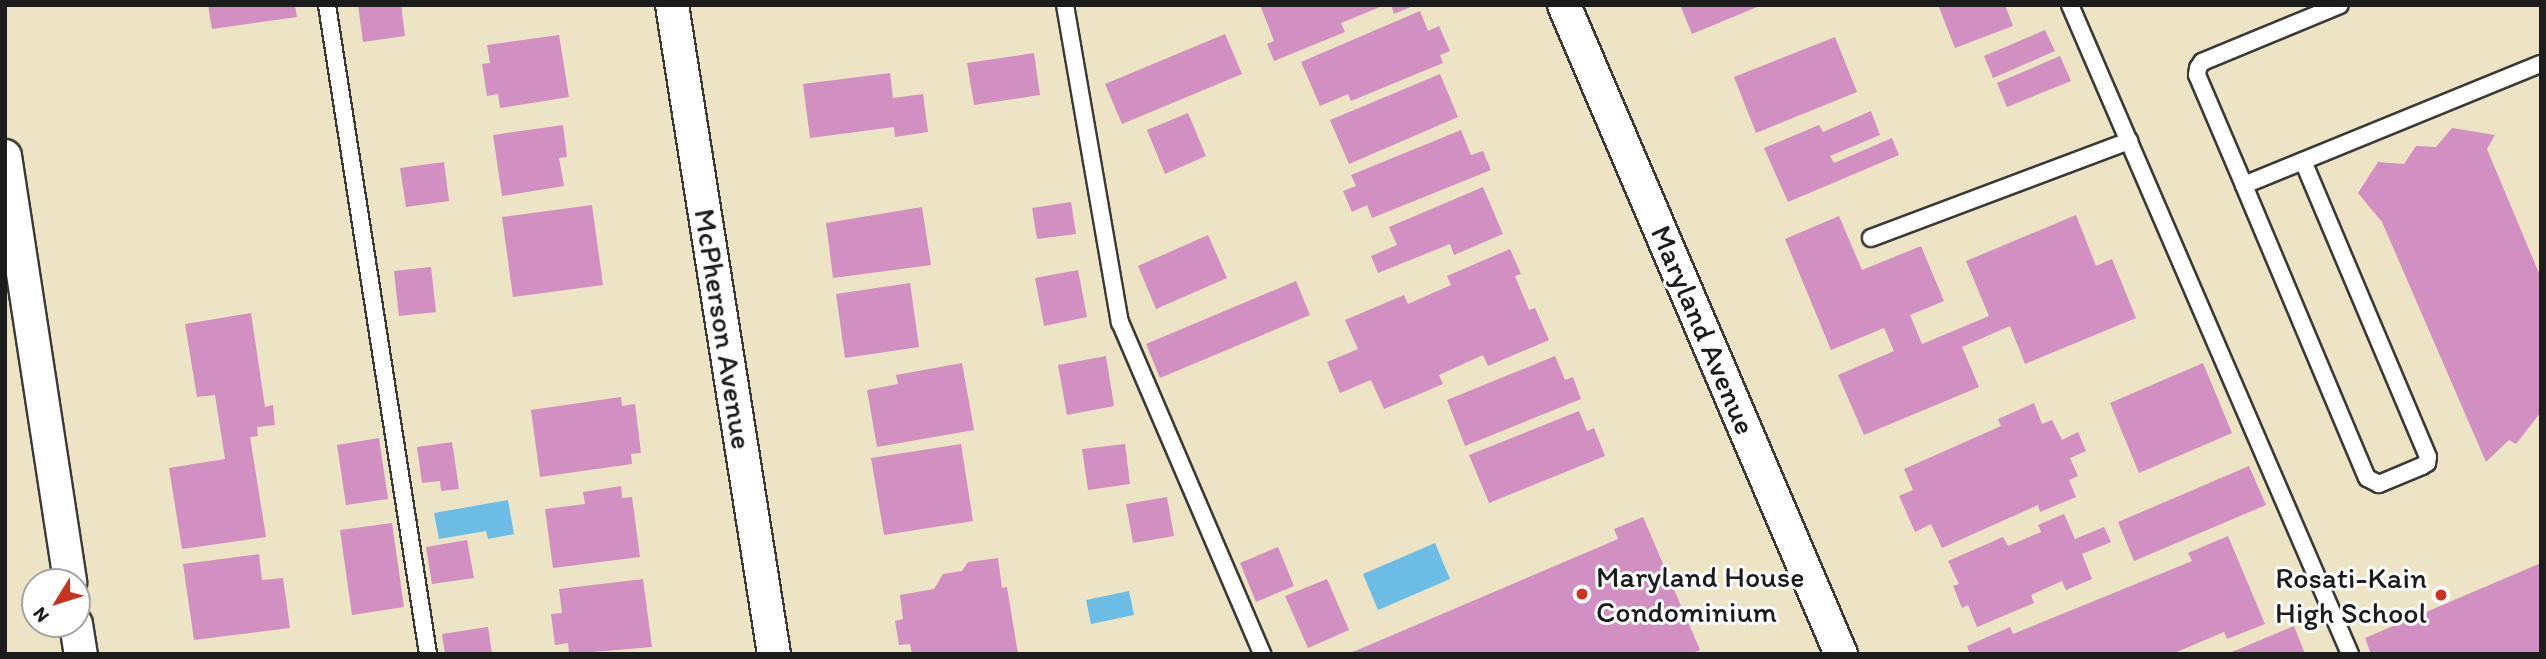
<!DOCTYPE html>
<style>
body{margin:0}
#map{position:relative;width:2546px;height:659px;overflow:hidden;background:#ede4c6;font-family:Itim,sans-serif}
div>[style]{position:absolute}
.water>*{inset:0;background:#6bbde6}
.building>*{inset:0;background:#d28fc1}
.roads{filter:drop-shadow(2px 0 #3b3a36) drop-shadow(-2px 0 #3b3a36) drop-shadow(0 2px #3b3a36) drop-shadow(0 -2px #3b3a36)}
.service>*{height:16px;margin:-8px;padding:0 8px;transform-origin:8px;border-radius:8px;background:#fff}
.minor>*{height:32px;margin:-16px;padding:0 16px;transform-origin:16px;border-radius:16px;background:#fff}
.dots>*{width:19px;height:19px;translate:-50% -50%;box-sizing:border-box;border:4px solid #fff;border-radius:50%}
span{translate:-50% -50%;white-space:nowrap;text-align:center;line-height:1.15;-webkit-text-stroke:6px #fff;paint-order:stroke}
.street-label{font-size:30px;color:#1c1c1c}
.poi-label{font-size:30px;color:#1c1c1c}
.left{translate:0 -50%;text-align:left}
.right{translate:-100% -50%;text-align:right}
.frame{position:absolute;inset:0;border:7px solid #1c1c1c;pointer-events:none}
.north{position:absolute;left:21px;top:568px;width:70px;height:70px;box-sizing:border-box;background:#fff;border:2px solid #a4a4a4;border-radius:50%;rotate:232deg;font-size:19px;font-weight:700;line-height:28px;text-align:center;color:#1c1c1c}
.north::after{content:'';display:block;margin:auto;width:24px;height:32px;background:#c8321e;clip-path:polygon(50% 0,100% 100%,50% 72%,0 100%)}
</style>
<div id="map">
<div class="water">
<div style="clip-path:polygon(508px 500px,514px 534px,488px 539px,486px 531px,439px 539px,434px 513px)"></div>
<div style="clip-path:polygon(1435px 543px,1450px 579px,1378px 610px,1363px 574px)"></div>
<div style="clip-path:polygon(1129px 591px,1134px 615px,1091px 624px,1086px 600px)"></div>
</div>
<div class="building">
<div style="clip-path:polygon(208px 5px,295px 5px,297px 17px,212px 29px)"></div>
<div style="clip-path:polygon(358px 5px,401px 5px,405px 36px,363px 42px)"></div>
<div style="clip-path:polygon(1260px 5px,1385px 5px,1341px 23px,1345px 32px,1274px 61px,1267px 44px,1274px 41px)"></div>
<div style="clip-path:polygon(1391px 5px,1415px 5px,1394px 14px)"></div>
<div style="clip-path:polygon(1680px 5px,1762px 5px,1692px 34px)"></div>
<div style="clip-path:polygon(1938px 5px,2005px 5px,2013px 26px,1955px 48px)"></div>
<div style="clip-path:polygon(1420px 11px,1428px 31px,1439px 26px,1450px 51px,1440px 55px,1443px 63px,1351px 101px,1348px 94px,1320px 106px,1301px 62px)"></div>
<div style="clip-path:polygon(2045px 30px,2055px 51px,1993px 78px,1984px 56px)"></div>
<div style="clip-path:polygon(1225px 34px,1242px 74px,1122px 124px,1105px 84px)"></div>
<div style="clip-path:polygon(559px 35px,569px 97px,500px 108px,498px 94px,487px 96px,482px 64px,490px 63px,487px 45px)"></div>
<div style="clip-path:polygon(1835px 37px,1857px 92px,1756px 133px,1734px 77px)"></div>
<div style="clip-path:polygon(1034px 53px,1040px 95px,974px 105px,967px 63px)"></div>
<div style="clip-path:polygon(2060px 56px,2071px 81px,2007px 107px,1997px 83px)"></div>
<div style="clip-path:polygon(890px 73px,893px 98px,923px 94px,928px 132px,895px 137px,894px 127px,810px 138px,803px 84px)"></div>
<div style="clip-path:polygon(1440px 74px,1458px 117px,1349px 164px,1330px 120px)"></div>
<div style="clip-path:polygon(1871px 111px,1880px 135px,1830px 156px,1834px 163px,1892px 138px,1899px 155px,1788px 202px,1764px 148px,1819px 125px,1823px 132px)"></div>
<div style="clip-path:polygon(1188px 113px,1206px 156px,1165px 174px,1147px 130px)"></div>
<div style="clip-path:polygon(563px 125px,567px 157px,559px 158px,564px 186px,502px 196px,493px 135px)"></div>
<div style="clip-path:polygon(2452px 128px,2495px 135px,2487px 149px,2541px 278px,2541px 412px,2516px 444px,2509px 440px,2486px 462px,2382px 222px,2358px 193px,2378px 162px,2404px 164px,2416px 146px,2436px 147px)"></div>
<div style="clip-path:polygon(1461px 130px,1471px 155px,1483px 151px,1491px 170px,1372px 218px,1367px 205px,1352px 212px,1343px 191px,1356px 186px,1351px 175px)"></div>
<div style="clip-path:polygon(444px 162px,449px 201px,406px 207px,400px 168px)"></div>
<div style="clip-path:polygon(1483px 187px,1503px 234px,1454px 255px,1450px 244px,1378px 273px,1371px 256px,1397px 245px,1389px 227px)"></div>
<div style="clip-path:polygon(1071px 202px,1076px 234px,1037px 239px,1032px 208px)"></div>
<div style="clip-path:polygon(592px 205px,603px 285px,513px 297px,502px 217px)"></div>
<div style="clip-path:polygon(922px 207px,931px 265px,833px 278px,826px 223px)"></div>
<div style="clip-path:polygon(2076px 215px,2096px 266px,2112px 259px,2136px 318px,2025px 364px,2010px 326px,1962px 347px,1979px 387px,1864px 435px,1838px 375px,1894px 351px,1884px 328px,1831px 350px,1785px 239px,1839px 216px,1862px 270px,1921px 246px,1944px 301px,1910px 315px,1922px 344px,1989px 316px,1966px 261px)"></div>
<div style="clip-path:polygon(1208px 235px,1227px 278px,1156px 309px,1138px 266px)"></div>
<div style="clip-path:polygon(1510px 249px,1521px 274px,1515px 276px,1529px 310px,1535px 308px,1549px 340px,1488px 366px,1483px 355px,1439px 375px,1443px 384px,1384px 409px,1371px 380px,1340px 393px,1327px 362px,1358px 349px,1345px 320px,1404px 295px,1408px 304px,1451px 285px,1447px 276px)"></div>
<div style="clip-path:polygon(431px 267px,436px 312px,399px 316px,394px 271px)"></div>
<div style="clip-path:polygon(1078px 270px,1087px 317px,1044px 326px,1035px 278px)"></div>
<div style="clip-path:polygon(1296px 281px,1310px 315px,1160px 378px,1146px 344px)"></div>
<div style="clip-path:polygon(910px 283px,919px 347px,845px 358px,836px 294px)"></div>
<div style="clip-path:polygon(251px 313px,265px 407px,273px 405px,275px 425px,257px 427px,258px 436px,250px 437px,266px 537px,182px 549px,169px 468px,225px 459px,215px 395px,197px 397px,185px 324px)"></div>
<div style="clip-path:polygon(1106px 356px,1114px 406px,1067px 415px,1058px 365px)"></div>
<div style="clip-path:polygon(1555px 356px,1565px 380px,1573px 377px,1581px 399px,1465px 446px,1447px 400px)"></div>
<div style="clip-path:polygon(962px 363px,974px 430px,877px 447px,867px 390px,898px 384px,896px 375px)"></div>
<div style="clip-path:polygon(2203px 363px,2232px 433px,2139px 473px,2110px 403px)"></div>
<div style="clip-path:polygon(621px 397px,622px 406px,635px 404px,641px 453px,631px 454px,632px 464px,540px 477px,531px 410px)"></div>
<div style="clip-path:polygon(2034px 403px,2042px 424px,2052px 420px,2062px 440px,2078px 432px,2086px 451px,2070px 458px,2078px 476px,2069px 480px,2076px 497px,2040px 512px,2038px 505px,1942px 548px,1931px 524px,1915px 532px,1899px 496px,1913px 490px,1904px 469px,2001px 426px,1998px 419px)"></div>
<div style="clip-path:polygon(1579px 411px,1587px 431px,1594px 428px,1605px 456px,1489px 503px,1469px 455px)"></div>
<div style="clip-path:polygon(379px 438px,388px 499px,346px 505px,337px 445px)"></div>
<div style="clip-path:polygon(452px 442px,459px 489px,441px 491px,440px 481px,422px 483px,417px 447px)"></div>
<div style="clip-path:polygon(961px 444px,973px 521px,884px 535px,871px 458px)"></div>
<div style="clip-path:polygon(1125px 444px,1130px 484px,1088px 490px,1082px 449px)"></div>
<div style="clip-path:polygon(2249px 466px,2266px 505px,2134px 561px,2118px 522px)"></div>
<div style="clip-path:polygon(621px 486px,622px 498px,632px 497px,640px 557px,553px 568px,545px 509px,585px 504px,583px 492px)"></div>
<div style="clip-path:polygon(1167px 497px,1174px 536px,1133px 543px,1126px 504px)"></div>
<div style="clip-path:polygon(2064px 514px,2075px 539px,2104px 527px,2111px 542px,2082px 554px,2092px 579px,2066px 590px,2062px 581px,2031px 595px,2034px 603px,1977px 627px,1968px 605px,1962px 608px,1953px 586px,1959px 584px,1948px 561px,2003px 537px,2008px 546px,2041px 532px,2038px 525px)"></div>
<div style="clip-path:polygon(1643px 517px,1700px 650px,1691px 654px,1348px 654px,1618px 539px,1614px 529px)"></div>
<div style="clip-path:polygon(392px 523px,404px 607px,352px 615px,340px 530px)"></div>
<div style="clip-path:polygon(2228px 536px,2265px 624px,2227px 639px,2224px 632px,2172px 654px,1970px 654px,1967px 646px,2010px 627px,2013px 634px,2192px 561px,2188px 553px)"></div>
<div style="clip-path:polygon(467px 540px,474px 578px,432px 584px,426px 547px)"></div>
<div style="clip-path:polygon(1278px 547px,1294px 586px,1256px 602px,1240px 563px)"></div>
<div style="clip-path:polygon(259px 554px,262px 580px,283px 578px,290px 628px,194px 640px,183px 564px)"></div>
<div style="clip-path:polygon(998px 558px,1002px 588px,1007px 587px,1018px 654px,912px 654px,910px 644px,899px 645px,895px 621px,903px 619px,900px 595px,934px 589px,943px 574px,962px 571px,968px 562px)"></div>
<div style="clip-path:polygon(2541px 563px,2541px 654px,2371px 654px,2365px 638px)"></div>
<div style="clip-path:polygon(643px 579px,652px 647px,569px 654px,568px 643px,555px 645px,551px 614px,562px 613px,559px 589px)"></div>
<div style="clip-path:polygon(1327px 579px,1349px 630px,1308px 648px,1285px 596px)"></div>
<div style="clip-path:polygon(2294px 626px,2305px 654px,2227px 654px)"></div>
<div style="clip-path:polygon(488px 627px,492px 654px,445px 654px,442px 634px)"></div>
</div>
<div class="roads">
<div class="service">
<div style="left:327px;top:5px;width:657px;rotate:81.15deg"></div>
<div style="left:1065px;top:5px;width:322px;rotate:80.2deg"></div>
<div style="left:1120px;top:322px;width:361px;rotate:66.8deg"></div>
<div style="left:2070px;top:5px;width:707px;rotate:66.66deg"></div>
<div style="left:2303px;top:161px;width:321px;rotate:67.1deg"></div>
<div style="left:2428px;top:457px;width:6px;rotate:99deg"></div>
<div style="left:2427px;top:463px;width:6px;rotate:149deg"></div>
<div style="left:2422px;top:466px;width:47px;rotate:157.3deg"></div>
<div style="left:2379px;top:484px;width:13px;rotate:-153deg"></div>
<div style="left:2367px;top:478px;width:318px;rotate:-112.8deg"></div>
<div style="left:2244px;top:185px;width:321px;rotate:-22.2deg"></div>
<div style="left:2244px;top:185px;width:120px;rotate:-113.1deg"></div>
<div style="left:2197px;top:75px;width:7px;rotate:-82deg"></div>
<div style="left:2198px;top:68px;width:7px;rotate:-56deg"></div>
<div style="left:2202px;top:62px;width:149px;rotate:-22.4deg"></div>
<div style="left:1871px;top:238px;width:276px;rotate:-20.6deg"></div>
</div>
<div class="minor">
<div style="left:672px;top:5px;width:657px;rotate:81.07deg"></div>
<div style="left:1564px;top:5px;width:706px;rotate:66.89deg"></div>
<div style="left:5px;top:156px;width:431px;rotate:81.3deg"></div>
<div style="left:76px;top:624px;width:30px;rotate:81deg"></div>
</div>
</div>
<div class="dots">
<div style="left:1582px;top:594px;background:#c8321e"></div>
<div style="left:2441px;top:595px;background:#c8321e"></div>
</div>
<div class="street-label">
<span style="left:723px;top:329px;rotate:81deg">McPherson Avenue</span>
<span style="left:1703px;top:330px;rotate:67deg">Maryland Avenue</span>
</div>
<div class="poi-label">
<span class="left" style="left:1596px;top:594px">Maryland House<br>Condominium</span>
<span class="right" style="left:2427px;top:595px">Rosati-Kain<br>High School</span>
</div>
<div class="frame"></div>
<div class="north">N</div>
</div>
